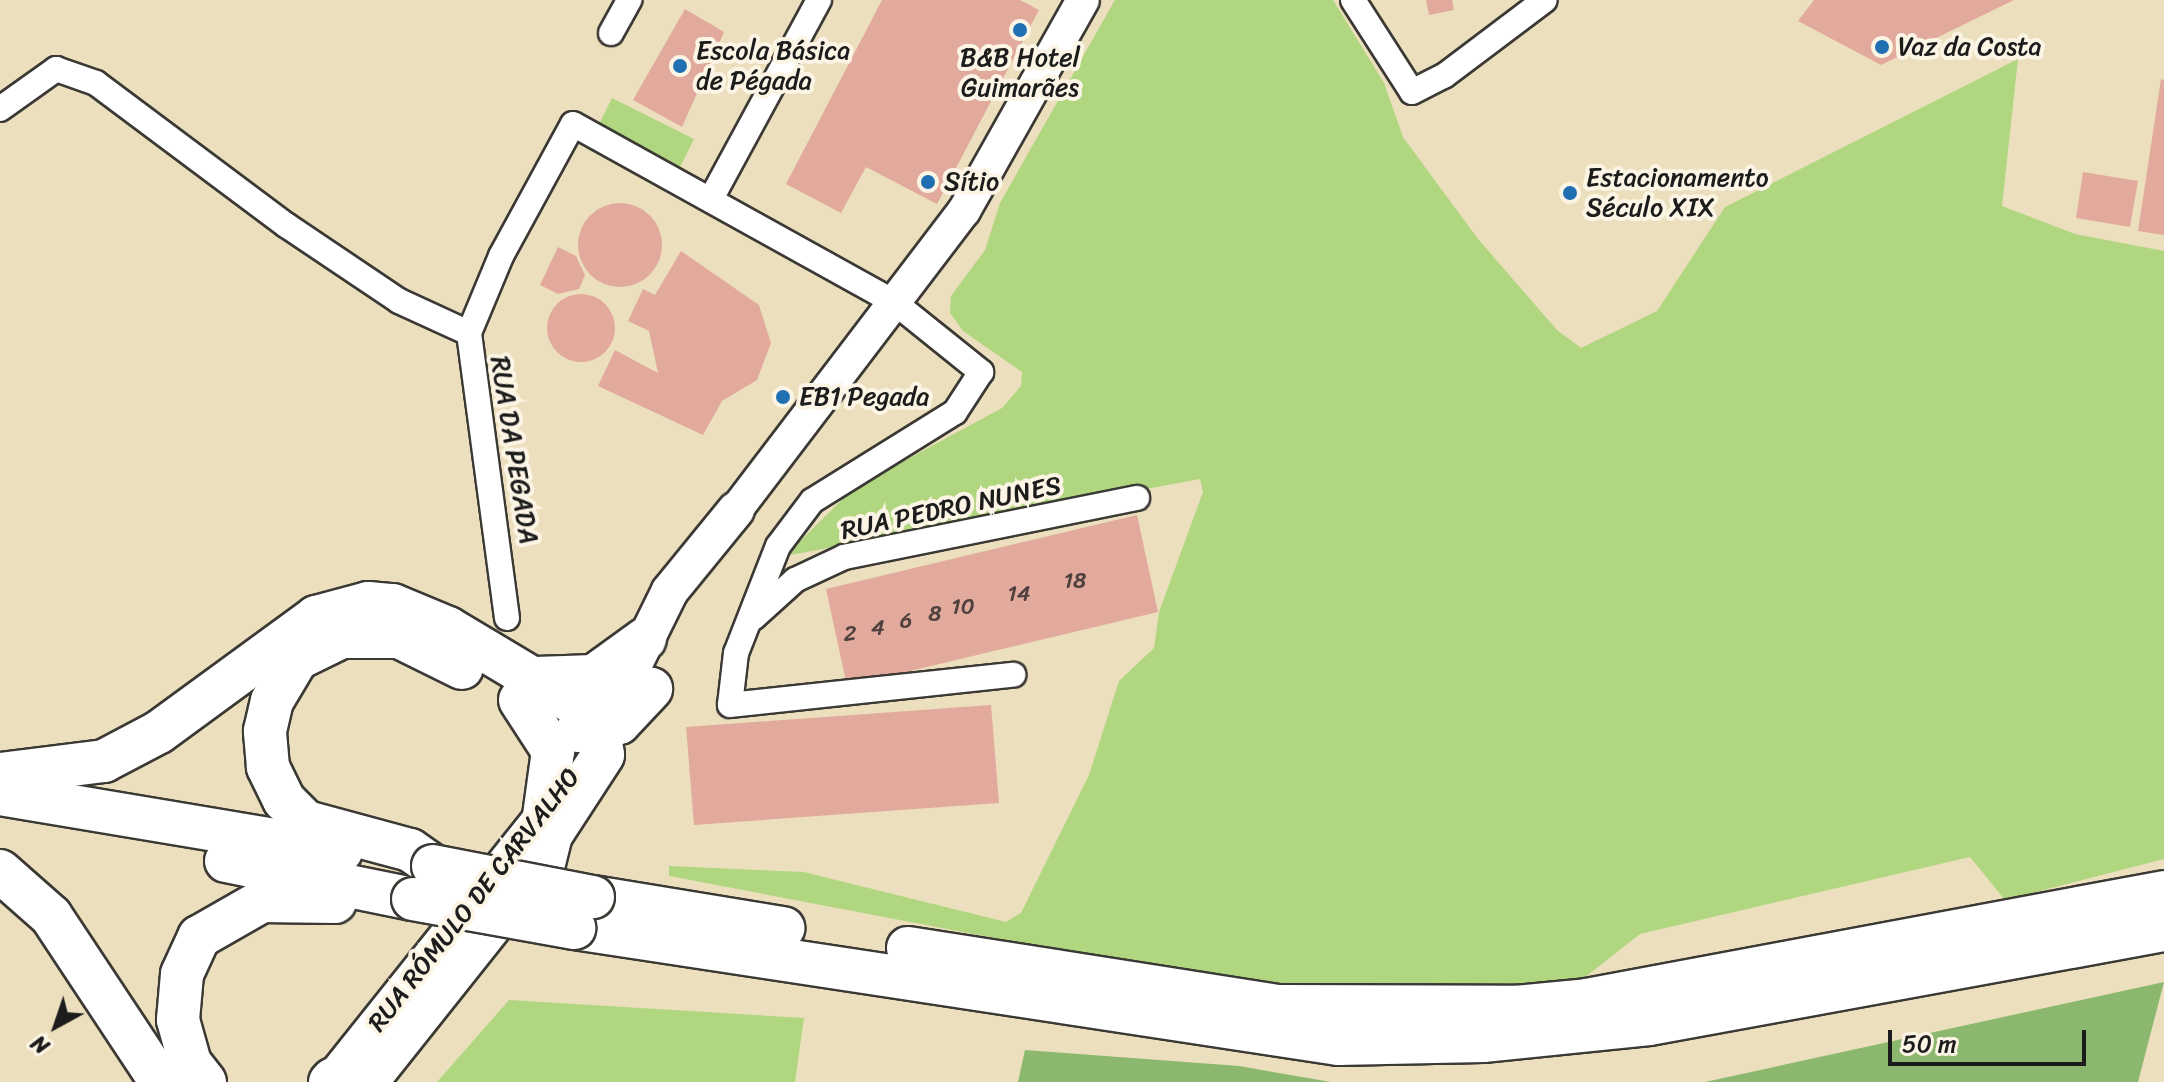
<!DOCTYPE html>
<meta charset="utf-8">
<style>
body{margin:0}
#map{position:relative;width:2164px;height:1082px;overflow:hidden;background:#ecdfbd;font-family:Sriracha,sans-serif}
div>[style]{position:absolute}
.green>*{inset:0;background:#b0d680}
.forest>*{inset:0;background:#8cb76e}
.building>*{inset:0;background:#e2aa9d}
.round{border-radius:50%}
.roads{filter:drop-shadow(2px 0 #3b3934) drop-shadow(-2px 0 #3b3934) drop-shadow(0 2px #3b3934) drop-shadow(0 -2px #3b3934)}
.minor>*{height:24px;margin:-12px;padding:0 12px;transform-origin:12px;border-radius:12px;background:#fff}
.tertiary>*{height:32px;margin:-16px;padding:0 16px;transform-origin:16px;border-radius:16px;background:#fff}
.secondary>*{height:36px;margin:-18px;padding:0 18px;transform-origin:18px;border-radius:18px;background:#fff}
.trunk>*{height:42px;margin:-21px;padding:0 21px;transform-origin:21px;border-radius:21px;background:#fff}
.bridges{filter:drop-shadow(2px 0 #3b3934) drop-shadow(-2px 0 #3b3934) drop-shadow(0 2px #3b3934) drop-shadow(0 -2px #3b3934)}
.trunk-bridge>*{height:42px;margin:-21px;padding:0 21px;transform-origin:21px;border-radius:21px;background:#fff}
.dots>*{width:22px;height:22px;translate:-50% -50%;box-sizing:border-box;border:4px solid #fcf5e5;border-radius:50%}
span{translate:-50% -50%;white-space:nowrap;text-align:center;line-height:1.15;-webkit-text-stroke:8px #fcf5e5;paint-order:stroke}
.number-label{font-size:22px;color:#4e403c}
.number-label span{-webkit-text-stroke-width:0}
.poi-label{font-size:26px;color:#1c1c1c}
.left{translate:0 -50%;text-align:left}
.street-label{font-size:26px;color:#1c1c1c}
.north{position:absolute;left:16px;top:986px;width:80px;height:80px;-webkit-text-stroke:6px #fcf5e5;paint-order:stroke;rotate:220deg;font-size:22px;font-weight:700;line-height:32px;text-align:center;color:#1c1c1c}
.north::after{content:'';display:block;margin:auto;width:28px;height:36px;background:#1c1c1c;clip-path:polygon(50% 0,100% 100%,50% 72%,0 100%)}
.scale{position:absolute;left:1888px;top:1030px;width:198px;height:36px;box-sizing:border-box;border:4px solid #1c1c1c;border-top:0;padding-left:10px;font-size:24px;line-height:28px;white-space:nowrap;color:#1c1c1c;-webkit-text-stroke:6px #fcf5e5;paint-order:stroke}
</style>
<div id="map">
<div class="green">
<div style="clip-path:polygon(1115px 0,1333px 0,1384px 83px,1403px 137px,1478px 239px,1557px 330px,1581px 348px,1657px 311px,1725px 207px,2018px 59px,2002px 206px,2075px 234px,2164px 251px,2164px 859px,2005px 900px,1970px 857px,1640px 934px,1570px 989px,1313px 987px,1168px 971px,669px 876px,669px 866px,804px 872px,1006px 922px,1021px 913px,1089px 775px,1119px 681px,1154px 648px,1159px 612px,1203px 492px,1200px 479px,785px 556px,854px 488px,1002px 408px,1021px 386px,1022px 372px,963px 331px,950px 313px,951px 296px,985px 250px,1000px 203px)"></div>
<div style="clip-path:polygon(612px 98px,694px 139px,669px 190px,587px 149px)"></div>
<div style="clip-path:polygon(509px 1000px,804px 1018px,795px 1082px,437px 1082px)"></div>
</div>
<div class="forest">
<div style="clip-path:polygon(2164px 982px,2138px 1082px,1705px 1082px)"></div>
<div style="clip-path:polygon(1025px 1050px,1239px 1066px,1331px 1082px,1018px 1082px)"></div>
</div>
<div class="building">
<div style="clip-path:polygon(882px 0,1020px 0,1039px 10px,937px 204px,866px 167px,841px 213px,786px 184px)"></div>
<div style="clip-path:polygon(1426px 0,1452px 0,1454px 10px,1429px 15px)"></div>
<div style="clip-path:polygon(1814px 0,2014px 0,1881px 65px,1798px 21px)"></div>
<div style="clip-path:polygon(685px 9px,724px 32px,682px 127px,633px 100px)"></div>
<div style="clip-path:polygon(2161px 79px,2164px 80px,2164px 235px,2138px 231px)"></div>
<div style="clip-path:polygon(2083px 172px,2138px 181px,2130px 227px,2076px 218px)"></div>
<div class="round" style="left:578px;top:203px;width:84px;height:84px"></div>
<div style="clip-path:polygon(558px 247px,576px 256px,585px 275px,579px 289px,558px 294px,540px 285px)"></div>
<div style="clip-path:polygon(681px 251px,759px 305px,771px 343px,757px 380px,722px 401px,703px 435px,598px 386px,615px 350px,658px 373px,649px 331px,628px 321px,643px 289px,655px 295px)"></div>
<div class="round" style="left:547px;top:294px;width:68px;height:68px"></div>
<div style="clip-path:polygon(1137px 515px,1158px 612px,847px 686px,826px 589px)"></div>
<div style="clip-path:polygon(991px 705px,999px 803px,694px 825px,686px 727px)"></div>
</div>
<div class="roads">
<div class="minor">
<div style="left:1353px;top:0;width:109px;rotate:57.3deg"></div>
<div style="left:1412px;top:92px;width:36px;rotate:-27deg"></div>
<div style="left:1444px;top:76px;width:126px;rotate:-37deg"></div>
<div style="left:611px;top:33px;width:38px;rotate:-61deg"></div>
<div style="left:0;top:109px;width:69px;rotate:-35.5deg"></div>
<div style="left:56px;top:69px;width:42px;rotate:19.3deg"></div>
<div style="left:96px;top:83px;width:237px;rotate:36.8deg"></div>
<div style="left:286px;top:225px;width:136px;rotate:33.9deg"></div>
<div style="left:399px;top:301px;width:77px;rotate:24.6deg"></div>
<div style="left:712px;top:197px;width:224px;rotate:-61.5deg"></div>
<div style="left:507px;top:618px;width:288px;rotate:-97.6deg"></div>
<div style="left:469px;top:333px;width:83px;rotate:-67.4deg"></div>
<div style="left:501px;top:256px;width:150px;rotate:-61.4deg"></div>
<div style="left:573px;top:124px;width:367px;rotate:29deg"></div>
<div style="left:894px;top:302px;width:112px;rotate:38.8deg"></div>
<div style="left:981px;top:372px;width:48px;rotate:123deg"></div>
<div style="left:955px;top:412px;width:168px;rotate:148.1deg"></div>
<div style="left:812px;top:501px;width:56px;rotate:127.1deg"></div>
<div style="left:778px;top:546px;width:115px;rotate:111.4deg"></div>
<div style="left:736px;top:653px;width:52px;rotate:96.6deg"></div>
<div style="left:730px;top:705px;width:285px;rotate:-6.1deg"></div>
<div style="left:753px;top:618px;width:57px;rotate:-42.1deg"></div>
<div style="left:795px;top:580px;width:54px;rotate:-25.1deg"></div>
<div style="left:844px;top:557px;width:299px;rotate:-11.4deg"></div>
</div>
<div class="tertiary">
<div style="left:736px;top:510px;width:376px;rotate:-52.7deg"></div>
<div style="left:964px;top:211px;width:242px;rotate:-60.6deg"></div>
</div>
<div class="secondary">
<div style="left:600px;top:733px;width:158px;rotate:-63.8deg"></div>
<div style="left:670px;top:591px;width:104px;rotate:-50.8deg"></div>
<div style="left:331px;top:1082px;width:366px;rotate:-51.4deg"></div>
<div style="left:370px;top:1082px;width:238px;rotate:-51.5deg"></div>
</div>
<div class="trunk">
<div style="left:536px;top:678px;width:58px;rotate:-2deg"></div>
<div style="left:594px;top:676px;width:63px;rotate:-36deg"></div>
<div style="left:520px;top:700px;width:61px;rotate:57.1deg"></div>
<div style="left:553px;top:751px;width:66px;rotate:97.9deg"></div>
<div style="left:577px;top:731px;width:43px;rotate:-10.8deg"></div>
<div style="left:619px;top:723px;width:47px;rotate:-46.7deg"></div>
<div style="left:0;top:774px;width:105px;rotate:-7.1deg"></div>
<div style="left:104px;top:761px;width:62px;rotate:-27.8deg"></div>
<div style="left:159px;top:732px;width:195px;rotate:-36.2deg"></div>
<div style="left:316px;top:617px;width:54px;rotate:-15.1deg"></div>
<div style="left:368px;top:603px;width:25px;rotate:5deg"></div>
<div style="left:393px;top:605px;width:60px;rotate:22.7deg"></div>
<div style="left:448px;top:628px;width:174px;rotate:30.9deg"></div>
<div style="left:597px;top:717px;width:38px;rotate:81deg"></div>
<div style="left:603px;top:755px;width:95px;rotate:123deg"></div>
<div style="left:551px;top:835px;width:29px;rotate:104deg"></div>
<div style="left:0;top:794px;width:346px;rotate:9.5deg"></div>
<div style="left:226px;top:861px;width:191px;rotate:11.5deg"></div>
<div style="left:433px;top:866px;width:28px;rotate:-145deg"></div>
<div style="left:410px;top:850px;width:108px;rotate:-164.9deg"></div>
<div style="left:306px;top:822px;width:31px;rotate:-135deg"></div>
<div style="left:284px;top:800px;width:37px;rotate:-116deg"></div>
<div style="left:268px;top:767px;width:36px;rotate:-95deg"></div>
<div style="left:265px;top:731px;width:31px;rotate:-77deg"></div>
<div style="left:272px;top:701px;width:49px;rotate:-59.2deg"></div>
<div style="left:297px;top:659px;width:50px;rotate:-26.1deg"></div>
<div style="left:342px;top:637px;width:57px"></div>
<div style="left:399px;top:637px;width:70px;rotate:26.2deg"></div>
<div style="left:0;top:871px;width:68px;rotate:41.4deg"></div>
<div style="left:51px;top:916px;width:199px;rotate:56.5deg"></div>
<div style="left:593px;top:897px;width:193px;rotate:9.3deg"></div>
<div style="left:574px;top:928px;width:773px;rotate:8.63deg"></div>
<div style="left:1338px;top:1044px;width:145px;rotate:-1.2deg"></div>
<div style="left:1483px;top:1041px;width:167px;rotate:-5.8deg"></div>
<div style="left:1649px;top:1024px;width:524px;rotate:-10.34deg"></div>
<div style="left:908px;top:948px;width:376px;rotate:8.9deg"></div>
<div style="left:1279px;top:1006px;width:237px;rotate:0.2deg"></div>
<div style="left:1516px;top:1007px;width:71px;rotate:-5.6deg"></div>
<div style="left:1587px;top:1000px;width:587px;rotate:-10.6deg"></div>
<div style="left:205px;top:1082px;width:24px;rotate:-128deg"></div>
<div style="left:190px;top:1063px;width:45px;rotate:-105.6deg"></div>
<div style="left:178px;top:1020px;width:46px;rotate:-85deg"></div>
<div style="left:182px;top:974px;width:41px;rotate:-65.3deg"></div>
<div style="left:199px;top:937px;width:73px;rotate:-29.7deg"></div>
<div style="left:262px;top:901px;width:73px;rotate:0.8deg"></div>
<div style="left:330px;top:1082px;width:4px;rotate:-45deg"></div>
</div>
</div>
<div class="bridges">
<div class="trunk-bridge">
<div style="left:433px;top:866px;width:163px;rotate:11deg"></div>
<div style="left:413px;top:899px;width:164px;rotate:10.2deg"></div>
</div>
</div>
<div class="dots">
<div style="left:1020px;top:30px;background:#1f6fb2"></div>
<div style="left:1882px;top:47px;background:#1f6fb2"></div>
<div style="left:680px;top:66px;background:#1f6fb2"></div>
<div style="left:928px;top:182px;background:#1f6fb2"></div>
<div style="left:1570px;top:193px;background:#1f6fb2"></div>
<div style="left:783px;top:397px;background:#1f6fb2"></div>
</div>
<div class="number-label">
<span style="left:1075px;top:581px">18</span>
<span style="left:1019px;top:594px">14</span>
<span style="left:963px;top:607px">10</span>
<span style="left:935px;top:614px">8</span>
<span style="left:906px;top:621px">6</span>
<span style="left:878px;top:628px">4</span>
<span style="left:850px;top:634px">2</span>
</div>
<div class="poi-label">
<span class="left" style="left:1898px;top:47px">Vaz da Costa</span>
<span class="left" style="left:696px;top:66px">Escola Básica<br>de Pégada</span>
<span style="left:1020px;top:73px">B&amp;B Hotel<br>Guimarães</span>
<span class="left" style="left:1586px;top:193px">Estacionamento<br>Século XIX</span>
<span class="left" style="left:944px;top:182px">Sítio</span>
<span class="left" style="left:799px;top:397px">EB1 Pegada</span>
</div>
<div class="street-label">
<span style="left:514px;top:450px;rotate:81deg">RUA DA PEGADA</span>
<span style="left:951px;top:508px;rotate:-12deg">RUA PEDRO NUNES</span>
<span style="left:474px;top:900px;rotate:-52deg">RUA RÓMULO DE CARVALHO</span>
</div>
<div class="north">N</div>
<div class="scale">50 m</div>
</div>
